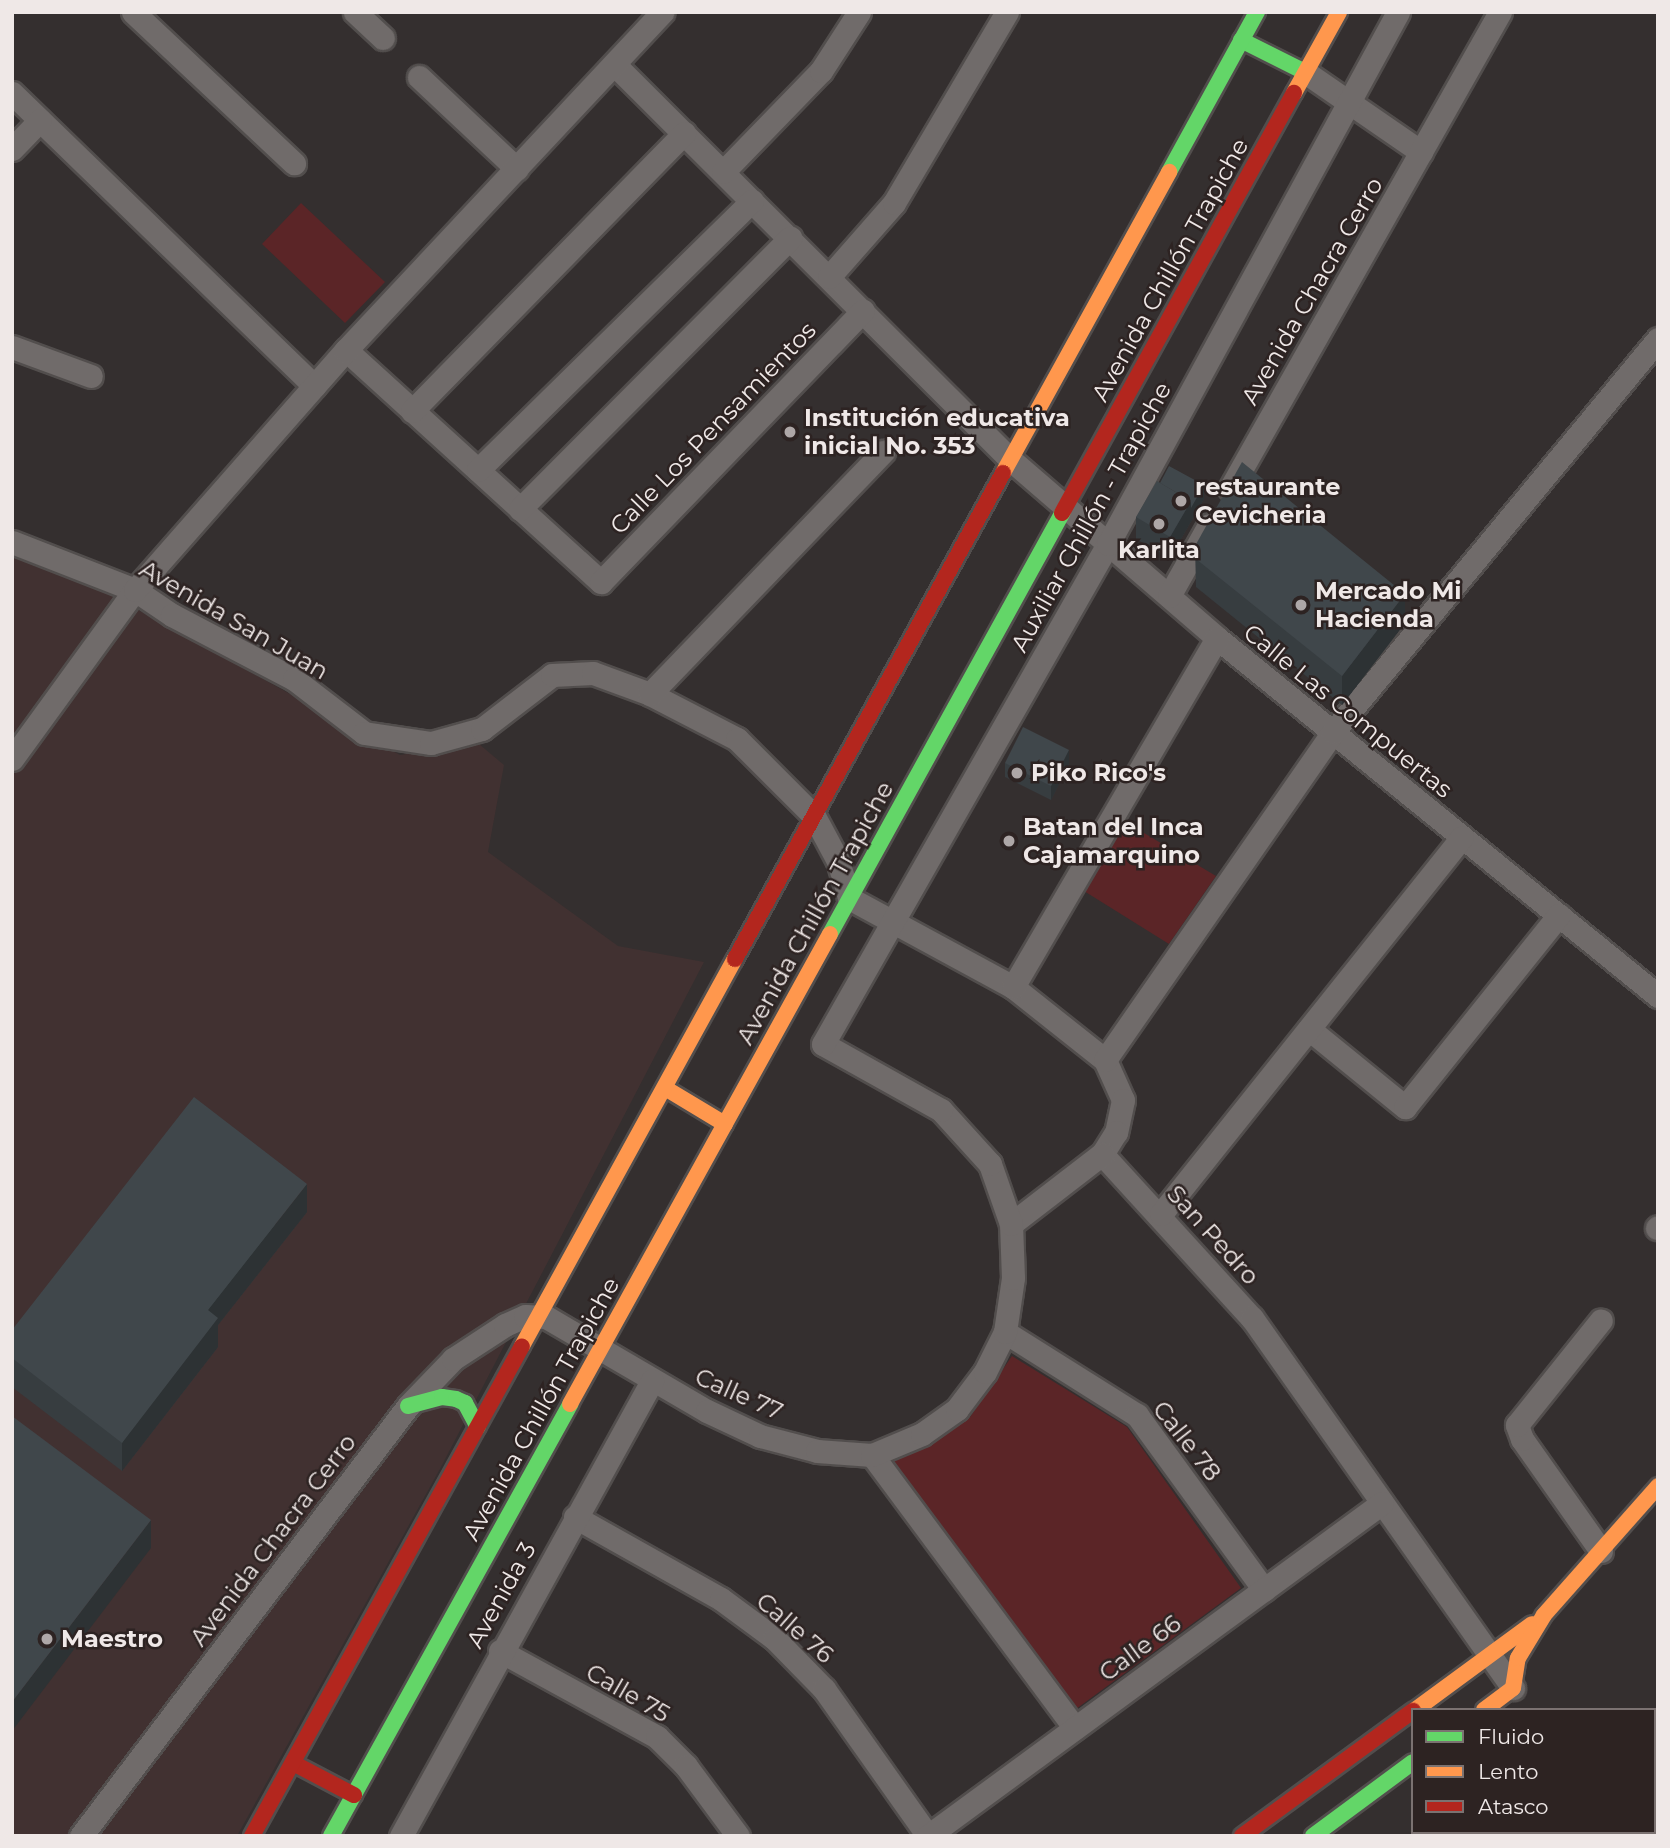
<!DOCTYPE html>
<meta charset="utf-8">
<style>
body{margin:0}
#map{position:relative;width:1670px;height:1848px;overflow:hidden;background:#342f2f;font-family:Montserrat,sans-serif}
div>[style]{position:absolute}
.built>*{inset:0;background:#413131}
.green>*{inset:0;background:#5b2527}
.roads{filter:drop-shadow(2px 0 #524e4d) drop-shadow(-2px 0 #524e4d) drop-shadow(0 2px #524e4d) drop-shadow(0 -2px #524e4d)}
.street>*{height:23px;margin:-11.5px;padding:0 11.5px;transform-origin:11.5px;border-radius:11.5px;background:#706b6a}
.fast>*{height:16px;margin:-8px;padding:0 8px;transform-origin:8px;border-radius:8px;background:#63d668}
.slow>*{height:16px;margin:-8px;padding:0 8px;transform-origin:8px;border-radius:8px;background:#ff974d}
.jam>*{height:16px;margin:-8px;padding:0 8px;transform-origin:8px;border-radius:8px;background:#b3261e}
.wall>*{inset:0;background:#373d40}
.shaded-wall>*{inset:0;background:#2d3234}
.building>*{inset:0;background:#40474b}
.dots>*{width:19px;height:19px;translate:-50% -50%;box-sizing:border-box;border:4px solid #2d2322;border-radius:50%}
span{translate:-50% -50%;white-space:nowrap;text-align:center;line-height:1.15;-webkit-text-stroke:5px #2d2322;paint-order:stroke}
.street-label{font-size:24px;color:#efe8e7}
.poi-label{font-size:24px;color:#efe8e7;font-weight:700}
.left{translate:0 -50%;text-align:left}
.frame{position:absolute;inset:0;border:14px solid #efe8e7;pointer-events:none}
.legend{position:absolute;left:1411px;top:1708px;width:245px;height:126px;box-sizing:border-box;background:#2d2322;border:2px solid #7b7271;margin:0;padding:9px 12px;list-style:none;font-size:21px;color:#efe8e7}
.legend li{display:flex;align-items:center;gap:14px;height:35px}
.legend b{width:35px;border:2px solid #7b7271}
</style>
<div id="map">
<div class="built">
<div style="clip-path:polygon(12px 555px,106px 592px,400px 755px,479px 744px,504px 765px,488px 852px,618px 946px,704px 962px,441px 1467px,237px 1836px,12px 1836px)"></div>
</div>
<div class="green">
<div style="clip-path:polygon(301px 203px,385px 282px,345px 323px,262px 244px)"></div>
<div style="clip-path:polygon(1124px 821px,1216px 876px,1169px 944px,1084px 891px)"></div>
<div style="clip-path:polygon(1012px 1356px,1127px 1427px,1241px 1588px,1076px 1709px,893px 1462px,970px 1417px)"></div>
</div>
<div class="roads">
<div class="street">
<div style="left:133px;top:12px;width:221px;rotate:43.2deg"></div>
<div style="left:355px;top:12px;width:38px;rotate:43deg"></div>
<div style="left:615px;top:65px;width:559px;rotate:44.93deg"></div>
<div style="left:1011px;top:460px;width:272px;rotate:40.8deg"></div>
<div style="left:1217px;top:638px;width:568px;rotate:39.07deg"></div>
<div style="left:1305px;top:72px;width:141px;rotate:34.6deg"></div>
<div style="left:419px;top:77px;width:134px;rotate:43.2deg"></div>
<div style="left:12px;top:93px;width:421px;rotate:44.1deg"></div>
<div style="left:12px;top:149px;width:40px;rotate:-46deg"></div>
<div style="left:723px;top:172px;width:141px;rotate:-45.9deg"></div>
<div style="left:821px;top:71px;width:70px;rotate:-57.2deg"></div>
<div style="left:829px;top:277px;width:98px;rotate:-48.7deg"></div>
<div style="left:894px;top:203px;width:222px;rotate:-59.4deg"></div>
<div style="left:12px;top:347px;width:84px;rotate:20.2deg"></div>
<div style="left:346px;top:350px;width:345px;rotate:42.3deg"></div>
<div style="left:601px;top:582px;width:377px;rotate:-46deg"></div>
<div style="left:412px;top:411px;width:389px;rotate:-45.6deg"></div>
<div style="left:478px;top:470px;width:384px;rotate:-44.5deg"></div>
<div style="left:1230px;top:489px;width:548px;rotate:-60.49deg"></div>
<div style="left:520px;top:509px;width:383px;rotate:-45.1deg"></div>
<div style="left:12px;top:542px;width:132px;rotate:21.3deg"></div>
<div style="left:135px;top:590px;width:45px;rotate:34deg"></div>
<div style="left:172px;top:615px;width:138px;rotate:27.7deg"></div>
<div style="left:294px;top:679px;width:88px;rotate:37.6deg"></div>
<div style="left:364px;top:733px;width:68px;rotate:8.5deg"></div>
<div style="left:431px;top:743px;width:53px;rotate:-15.4deg"></div>
<div style="left:482px;top:729px;width:88px;rotate:-37.6deg"></div>
<div style="left:552px;top:675px;width:41px;rotate:-2.8deg"></div>
<div style="left:593px;top:673px;width:61px;rotate:20.2deg"></div>
<div style="left:650px;top:694px;width:98px;rotate:27.3deg"></div>
<div style="left:737px;top:739px;width:109px;rotate:45deg"></div>
<div style="left:814px;top:816px;width:51px;rotate:61.9deg"></div>
<div style="left:838px;top:861px;width:39px;rotate:73deg"></div>
<div style="left:849px;top:898px;width:187px;rotate:28.5deg"></div>
<div style="left:1013px;top:987px;width:117px;rotate:38.4deg"></div>
<div style="left:1105px;top:1060px;width:44px;rotate:65.8deg"></div>
<div style="left:1123px;top:1100px;width:33px;rotate:102deg"></div>
<div style="left:1116px;top:1132px;width:26px;rotate:122deg"></div>
<div style="left:1102px;top:1154px;width:222px;rotate:47.6deg"></div>
<div style="left:1252px;top:1318px;width:453px;rotate:54.8deg"></div>
<div style="left:1169px;top:596px;width:81px;rotate:-60.6deg"></div>
<div style="left:650px;top:694px;width:336px;rotate:-46.1deg"></div>
<div style="left:12px;top:759px;width:209px;rotate:-54deg"></div>
<div style="left:135px;top:590px;width:320px;rotate:-48.7deg"></div>
<div style="left:346px;top:350px;width:463px;rotate:-46.9deg"></div>
<div style="left:1013px;top:987px;width:404px;rotate:-59.7deg"></div>
<div style="left:1309px;top:1029px;width:124px;rotate:39.1deg"></div>
<div style="left:1405px;top:1107px;width:246px;rotate:-51.3deg"></div>
<div style="left:1105px;top:1060px;width:399px;rotate:-55.2deg"></div>
<div style="left:1333px;top:732px;width:510px;rotate:-50.41deg"></div>
<div style="left:1161px;top:1214px;width:482px;rotate:-51.4deg"></div>
<div style="left:1011px;top:1224px;width:115px;rotate:-37.6deg"></div>
<div style="left:1657px;top:1228px;width:1px;rotate:-45deg"></div>
<div style="left:1005px;top:1332px;width:156px;rotate:32.2deg"></div>
<div style="left:1137px;top:1415px;width:216px;rotate:54deg"></div>
<div style="left:872px;top:1455px;width:340px;rotate:53.4deg"></div>
<div style="left:575px;top:1517px;width:167px;rotate:29.3deg"></div>
<div style="left:721px;top:1599px;width:67px;rotate:36.5deg"></div>
<div style="left:775px;top:1639px;width:70px;rotate:45.6deg"></div>
<div style="left:824px;top:1689px;width:180px;rotate:54.7deg"></div>
<div style="left:1601px;top:1551px;width:137px;rotate:-125.2deg"></div>
<div style="left:1522px;top:1439px;width:15px;rotate:-110deg"></div>
<div style="left:1517px;top:1425px;width:134px;rotate:-51.3deg"></div>
<div style="left:500px;top:1651px;width:179px;rotate:28.7deg"></div>
<div style="left:657px;top:1737px;width:41px;rotate:45deg"></div>
<div style="left:686px;top:1766px;width:87px;rotate:53.4deg"></div>
<div style="left:1614px;top:1832px;width:5px;rotate:53deg"></div>
<div style="left:81px;top:1836px;width:540px;rotate:-52.75deg"></div>
<div style="left:408px;top:1406px;width:65px;rotate:-46.2deg"></div>
<div style="left:453px;top:1359px;width:62px;rotate:-33.2deg"></div>
<div style="left:505px;top:1325px;width:22px;rotate:-24deg"></div>
<div style="left:525px;top:1316px;width:21px;rotate:3deg"></div>
<div style="left:546px;top:1317px;width:186px;rotate:30.3deg"></div>
<div style="left:707px;top:1411px;width:59px;rotate:25.3deg"></div>
<div style="left:760px;top:1436px;width:59px;rotate:14.7deg"></div>
<div style="left:817px;top:1451px;width:55px;rotate:4.2deg"></div>
<div style="left:872px;top:1455px;width:54px;rotate:-22.8deg"></div>
<div style="left:922px;top:1434px;width:43px;rotate:-35.5deg"></div>
<div style="left:957px;top:1409px;width:46px;rotate:-52.9deg"></div>
<div style="left:985px;top:1372px;width:45px;rotate:-63.4deg"></div>
<div style="left:1005px;top:1332px;width:55px;rotate:-81.6deg"></div>
<div style="left:1013px;top:1278px;width:54px;rotate:-92.1deg"></div>
<div style="left:1011px;top:1224px;width:64px;rotate:-109.3deg"></div>
<div style="left:990px;top:1164px;width:73px;rotate:-132.2deg"></div>
<div style="left:941px;top:1110px;width:135px;rotate:-150.8deg"></div>
<div style="left:823px;top:1044px;width:576px;rotate:-60.32deg"></div>
<div style="left:1108px;top:544px;width:606px;rotate:-61.4deg"></div>
<div style="left:401px;top:1836px;width:520px;rotate:-61.12deg"></div>
<div style="left:928px;top:1836px;width:563px;rotate:-36.26deg"></div>
<div style="left:1581px;top:1836px;width:6px;rotate:-39deg"></div>
</div>
<div class="fast">
<div style="left:1241px;top:40px;width:72px;rotate:26.6deg"></div>
<div style="left:1169px;top:172px;width:183px;rotate:-61.2deg"></div>
<div style="left:830px;top:934px;width:481px;rotate:-61.1deg"></div>
<div style="left:408px;top:1406px;width:35px;rotate:-15deg"></div>
<div style="left:442px;top:1397px;width:14px;rotate:8deg"></div>
<div style="left:456px;top:1399px;width:10px;rotate:24deg"></div>
<div style="left:465px;top:1403px;width:27px;rotate:62deg"></div>
<div style="left:331px;top:1836px;width:494px;rotate:-61deg"></div>
<div style="left:1313px;top:1836px;width:124px;rotate:-36.5deg"></div>
</div>
<div class="slow">
<div style="left:1294px;top:93px;width:93px;rotate:-60.9deg"></div>
<div style="left:1003px;top:473px;width:344px;rotate:-61.1deg"></div>
<div style="left:665px;top:1088px;width:70px;rotate:31deg"></div>
<div style="left:522px;top:1346px;width:442px;rotate:-61.2deg"></div>
<div style="left:570px;top:1404px;width:537px;rotate:-61.05deg"></div>
<div style="left:1415px;top:1710px;width:145px;rotate:-36.3deg"></div>
<div style="left:1484px;top:1710px;width:36px;rotate:-37deg"></div>
<div style="left:1513px;top:1688px;width:30px;rotate:-81deg"></div>
<div style="left:1518px;top:1658px;width:50px;rotate:-58.8deg"></div>
<div style="left:1544px;top:1615px;width:172px;rotate:-48.5deg"></div>
</div>
<div class="jam">
<div style="left:1062px;top:513px;width:480px;rotate:-61.1deg"></div>
<div style="left:735px;top:959px;width:555px;rotate:-61.13deg"></div>
<div style="left:293px;top:1763px;width:69px;rotate:27.7deg"></div>
<div style="left:252px;top:1836px;width:559px;rotate:-61.14deg"></div>
<div style="left:1242px;top:1836px;width:212px;rotate:-36.2deg"></div>
</div>
</div>
<div class="wall">
<div style="clip-path:polygon(1204px 499px,1170px 558px,1136px 539px,1136px 517px)"></div>
<div style="clip-path:polygon(1195px 546px,1405px 623px,1342px 705px,1196px 587px)"></div>
<div style="clip-path:polygon(1005px 763px,1069px 764px,1051px 800px,1005px 777px)"></div>
<div style="clip-path:polygon(307px 1212px,218px 1325px,218px 1347px,122px 1471px,12px 1387px,12px 1330px)"></div>
</div>
<div class="shaded-wall">
<div style="clip-path:polygon(1204px 485px,1204px 499px,1170px 558px,1170px 537px,1191px 501px)"></div>
<div style="clip-path:polygon(1405px 594px,1405px 623px,1342px 705px,1342px 676px)"></div>
<div style="clip-path:polygon(1069px 750px,1069px 764px,1051px 800px,1051px 786px)"></div>
<div style="clip-path:polygon(307px 1184px,307px 1212px,218px 1325px,218px 1347px,122px 1471px,122px 1443px,208px 1310px)"></div>
<div style="clip-path:polygon(151px 1520px,151px 1548px,12px 1731px,12px 1702px)"></div>
</div>
<div class="building">
<div style="clip-path:polygon(1242px 462px,1405px 594px,1342px 676px,1196px 559px,1195px 546px)"></div>
<div style="clip-path:polygon(1169px 466px,1204px 485px,1191px 508px,1191px 501px,1160px 483px)"></div>
<div style="clip-path:polygon(1157px 481px,1191px 501px,1170px 537px,1136px 517px)"></div>
<div style="clip-path:polygon(1023px 727px,1069px 750px,1051px 786px,1005px 763px)"></div>
<div style="clip-path:polygon(194px 1097px,307px 1184px,208px 1310px,218px 1318px,122px 1443px,12px 1358px,12px 1330px)"></div>
<div style="clip-path:polygon(12px 1416px,151px 1520px,12px 1702px)"></div>
</div>
<div class="dots">
<div style="left:790px;top:432px;background:#aea7a7"></div>
<div style="left:1181px;top:501px;background:#aea7a7"></div>
<div style="left:1159px;top:524px;background:#aea7a7"></div>
<div style="left:1301px;top:605px;background:#aea7a7"></div>
<div style="left:1017px;top:773px;background:#aea7a7"></div>
<div style="left:1009px;top:841px;background:#aea7a7"></div>
<div style="left:47px;top:1639px;background:#aea7a7"></div>
</div>
<div class="street-label">
<span style="left:1170px;top:270px;rotate:-61deg">Avenida Chillón Trapiche</span>
<span style="left:1312px;top:291px;rotate:-60deg">Avenida Chacra Cerro</span>
<span style="left:713px;top:428px;rotate:-46deg">Calle Los Pensamientos</span>
<span style="left:1091px;top:517px;rotate:-61deg">Auxiliar Chillón - Trapiche</span>
<span style="left:234px;top:620px;rotate:30deg">Avenida San Juan</span>
<span style="left:1348px;top:711px;rotate:39deg">Calle Las Compuertas</span>
<span style="left:815px;top:913px;rotate:-61deg">Avenida Chillón Trapiche</span>
<span style="left:1213px;top:1235px;rotate:48deg">San Pedro</span>
<span style="left:739px;top:1394px;rotate:24deg">Calle 77</span>
<span style="left:541px;top:1409px;rotate:-61deg">Avenida Chillón Trapiche</span>
<span style="left:1187px;top:1441px;rotate:52deg">Calle 78</span>
<span style="left:273px;top:1540px;rotate:-53deg">Avenida Chacra Cerro</span>
<span style="left:501px;top:1595px;rotate:-61deg">Avenida 3</span>
<span style="left:795px;top:1628px;rotate:41deg">Calle 76</span>
<span style="left:1140px;top:1648px;rotate:-36deg">Calle 66</span>
<span style="left:628px;top:1693px;rotate:30deg">Calle 75</span>
</div>
<div class="poi-label">
<span class="left" style="left:804px;top:432px">Institución educativa<br>inicial No. 353</span>
<span class="left" style="left:1195px;top:501px">restaurante<br>Cevicheria</span>
<span style="left:1159px;top:550px">Karlita</span>
<span class="left" style="left:1315px;top:605px">Mercado Mi<br>Hacienda</span>
<span class="left" style="left:1031px;top:773px">Piko Rico's</span>
<span class="left" style="left:1023px;top:841px">Batan del Inca<br>Cajamarquino</span>
<span class="left" style="left:61px;top:1639px">Maestro</span>
</div>
<div class="frame"></div>
<ul class="legend">
<li><b style="height:9px;background:#63d668"></b>Fluido</li>
<li><b style="height:9px;background:#ff974d"></b>Lento</li>
<li><b style="height:9px;background:#b3261e"></b>Atasco</li>
</ul>
</div>
